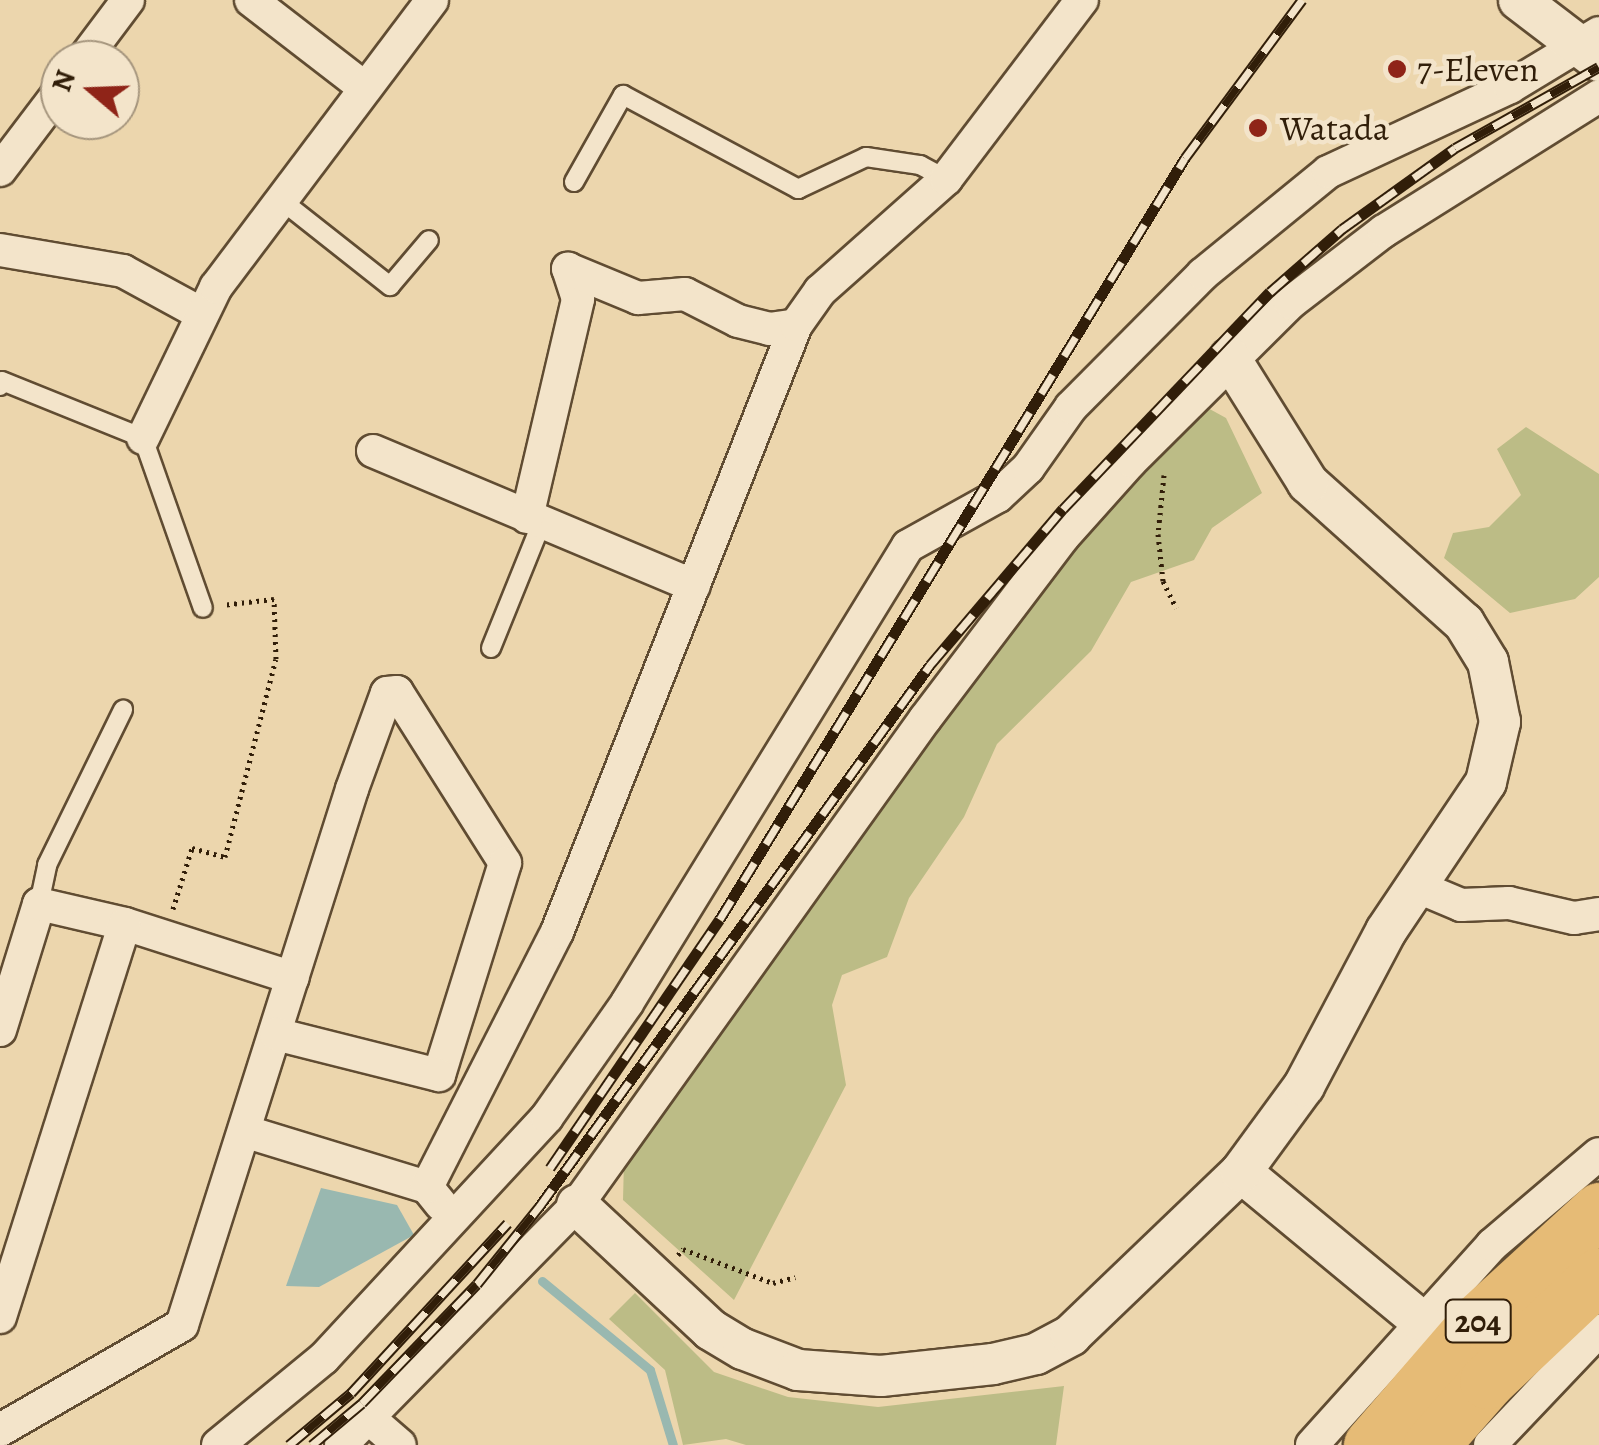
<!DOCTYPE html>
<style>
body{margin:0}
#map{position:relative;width:1599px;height:1445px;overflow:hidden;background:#ecd6ad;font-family:Alegreya,serif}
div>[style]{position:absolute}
.green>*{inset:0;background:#bcbc86}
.water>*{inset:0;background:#99b8b0}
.stream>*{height:9px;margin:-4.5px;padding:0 4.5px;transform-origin:4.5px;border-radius:4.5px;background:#99b8b0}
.path>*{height:5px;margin-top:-2.5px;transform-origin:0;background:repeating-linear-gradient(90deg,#311e09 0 2.5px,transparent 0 7.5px)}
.roads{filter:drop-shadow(2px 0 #604c32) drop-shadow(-2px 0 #604c32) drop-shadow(0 2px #604c32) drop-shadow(0 -2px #604c32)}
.service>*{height:18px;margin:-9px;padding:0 9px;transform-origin:9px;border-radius:9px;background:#f3e4ca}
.minor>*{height:32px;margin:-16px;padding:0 16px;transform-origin:16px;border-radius:16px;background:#f3e4ca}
.tertiary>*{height:40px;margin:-20px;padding:0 20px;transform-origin:20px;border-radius:20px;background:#f3e4ca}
.trunk>*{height:55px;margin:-27.5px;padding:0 27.5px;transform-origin:27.5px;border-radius:27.5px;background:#e6bb76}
.rail>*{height:11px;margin-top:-5.5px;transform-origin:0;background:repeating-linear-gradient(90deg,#f3e4ca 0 22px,#311e09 0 44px);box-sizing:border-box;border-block:2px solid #311e09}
.dots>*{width:28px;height:28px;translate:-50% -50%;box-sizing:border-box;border:5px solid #f3e4ca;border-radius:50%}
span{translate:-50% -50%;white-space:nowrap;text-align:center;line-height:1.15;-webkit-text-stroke:9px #f3e4ca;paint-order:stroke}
.shield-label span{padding:2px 8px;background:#f3e4ca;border:2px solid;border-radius:8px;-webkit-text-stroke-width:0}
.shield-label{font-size:32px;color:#311e09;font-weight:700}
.poi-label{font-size:35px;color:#311e09}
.left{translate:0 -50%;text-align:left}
.north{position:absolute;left:40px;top:40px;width:100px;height:100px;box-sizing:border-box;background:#f3e4ca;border:2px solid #a5957d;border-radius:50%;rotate:289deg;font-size:28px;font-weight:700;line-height:40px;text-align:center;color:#311e09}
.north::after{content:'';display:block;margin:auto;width:35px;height:45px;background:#8f2418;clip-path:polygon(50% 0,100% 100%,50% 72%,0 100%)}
</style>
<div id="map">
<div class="green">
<div style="clip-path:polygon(1206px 407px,1226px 418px,1262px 493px,1212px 528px,1194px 560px,1131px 582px,1091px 651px,997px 744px,964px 817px,909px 898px,887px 957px,842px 975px,832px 1005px,846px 1085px,734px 1300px,623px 1200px,624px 1161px,1075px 538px)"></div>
<div style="clip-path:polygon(1526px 427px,1599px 474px,1599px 577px,1575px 599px,1510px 613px,1444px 558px,1453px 533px,1489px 527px,1521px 495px,1497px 449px)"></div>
<div style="clip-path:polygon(635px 1293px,714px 1372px,788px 1397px,878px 1407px,1064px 1386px,1056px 1445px,746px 1445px,726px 1439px,683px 1445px,665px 1370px,609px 1319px)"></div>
</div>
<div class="water">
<div style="clip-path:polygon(321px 1188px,397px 1205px,414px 1235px,319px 1287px,286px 1286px)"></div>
</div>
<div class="stream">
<div style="left:542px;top:1281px;width:140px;rotate:39.5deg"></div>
<div style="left:650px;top:1370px;width:78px;rotate:73deg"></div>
</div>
<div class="path">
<div style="left:1164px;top:475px;width:59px;rotate:95.8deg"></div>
<div style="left:1158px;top:534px;width:47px;rotate:83.9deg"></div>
<div style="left:1163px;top:581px;width:30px;rotate:64deg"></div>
<div style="left:173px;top:909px;width:64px;rotate:-72.7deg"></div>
<div style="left:192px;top:848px;width:34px;rotate:15deg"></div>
<div style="left:225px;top:857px;width:204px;rotate:-75.6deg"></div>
<div style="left:276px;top:659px;width:60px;rotate:-91.9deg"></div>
<div style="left:274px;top:599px;width:52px;rotate:173.4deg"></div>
<div style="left:678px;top:1255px;width:8px;rotate:-50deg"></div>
<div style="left:683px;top:1249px;width:96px;rotate:20.7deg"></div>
<div style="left:773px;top:1283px;width:23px;rotate:-15deg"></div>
</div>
<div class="roads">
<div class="service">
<div style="left:574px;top:182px;width:100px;rotate:-60.6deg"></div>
<div style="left:623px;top:95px;width:199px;rotate:28.2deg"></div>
<div style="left:798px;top:189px;width:75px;rotate:-25.2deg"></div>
<div style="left:866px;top:157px;width:55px;rotate:8.4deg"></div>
<div style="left:920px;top:165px;width:30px;rotate:28deg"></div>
<div style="left:281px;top:200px;width:139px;rotate:38.3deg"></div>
<div style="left:390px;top:286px;width:60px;rotate:-49.7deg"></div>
<div style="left:0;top:386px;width:5px;rotate:-68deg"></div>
<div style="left:2px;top:381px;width:152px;rotate:22deg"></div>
<div style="left:143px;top:438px;width:180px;rotate:70.6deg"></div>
<div style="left:491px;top:648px;width:134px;rotate:-68deg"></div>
<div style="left:39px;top:904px;width:40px;rotate:-78deg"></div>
<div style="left:47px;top:865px;width:173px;rotate:-63.9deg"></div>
</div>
<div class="minor">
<div style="left:251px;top:0;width:144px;rotate:37.7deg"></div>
<div style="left:83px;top:60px;width:75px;rotate:-53.1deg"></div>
<div style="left:0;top:170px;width:99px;rotate:-52.8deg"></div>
<div style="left:0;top:250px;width:125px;rotate:9.7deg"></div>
<div style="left:123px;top:271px;width:88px;rotate:28.6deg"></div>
<div style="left:143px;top:438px;width:168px;rotate:-64.2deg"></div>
<div style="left:216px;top:287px;width:359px;rotate:-53deg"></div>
<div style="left:373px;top:451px;width:348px;rotate:22.8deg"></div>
<div style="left:527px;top:517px;width:224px;rotate:-76.8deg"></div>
<div style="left:578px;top:299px;width:32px;rotate:-108deg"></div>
<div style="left:568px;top:269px;width:76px;rotate:22.5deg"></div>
<div style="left:638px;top:298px;width:47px;rotate:-4.9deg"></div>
<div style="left:685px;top:294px;width:59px;rotate:27deg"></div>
<div style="left:738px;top:321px;width:32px;rotate:14deg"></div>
<div style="left:769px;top:329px;width:27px;rotate:-8deg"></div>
<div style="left:1416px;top:886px;width:49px;rotate:22.9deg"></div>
<div style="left:1461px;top:905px;width:48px;rotate:-2.4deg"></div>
<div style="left:1509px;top:903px;width:67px;rotate:13deg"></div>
<div style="left:1574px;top:918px;width:25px;rotate:-9deg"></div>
<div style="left:0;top:1030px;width:132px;rotate:-72.8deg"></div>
<div style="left:39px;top:904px;width:88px;rotate:13.1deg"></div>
<div style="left:125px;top:924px;width:176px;rotate:17.8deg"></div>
<div style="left:247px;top:1132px;width:188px;rotate:17deg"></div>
<div style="left:427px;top:1187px;width:22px;rotate:51deg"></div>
<div style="left:427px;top:1187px;width:286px;rotate:-63deg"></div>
<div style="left:557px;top:932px;width:652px;rotate:-68.51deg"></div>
<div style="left:796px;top:325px;width:42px;rotate:-54.8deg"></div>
<div style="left:820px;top:291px;width:169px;rotate:-41.6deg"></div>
<div style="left:946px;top:179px;width:225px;rotate:-52.8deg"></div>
<div style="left:0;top:1317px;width:412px;rotate:-72.4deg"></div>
<div style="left:371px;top:1420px;width:38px;rotate:41deg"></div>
<div style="left:0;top:1430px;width:210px;rotate:-30deg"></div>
<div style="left:182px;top:1325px;width:562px;rotate:-72.4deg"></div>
<div style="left:352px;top:789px;width:102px;rotate:-70deg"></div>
<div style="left:387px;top:693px;width:10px;rotate:-6deg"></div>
<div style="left:397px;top:692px;width:202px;rotate:57.7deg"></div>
<div style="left:505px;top:863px;width:222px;rotate:107.3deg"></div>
<div style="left:439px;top:1075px;width:168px;rotate:-165.9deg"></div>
<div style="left:218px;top:1445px;width:137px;rotate:-39.4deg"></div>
<div style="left:324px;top:1358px;width:328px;rotate:-47.2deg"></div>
<div style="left:547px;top:1117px;width:139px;rotate:-54.9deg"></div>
<div style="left:627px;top:1003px;width:536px;rotate:-58.41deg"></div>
<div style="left:908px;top:546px;width:103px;rotate:-29.1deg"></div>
<div style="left:998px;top:496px;width:41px;rotate:-43deg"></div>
<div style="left:1028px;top:468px;width:75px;rotate:-54.8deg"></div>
<div style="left:1071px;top:407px;width:187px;rotate:-45.2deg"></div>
<div style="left:1203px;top:274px;width:161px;rotate:-39.2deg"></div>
<div style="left:1328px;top:172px;width:201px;rotate:-25deg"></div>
<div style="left:1510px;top:87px;width:104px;rotate:-31.2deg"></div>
<div style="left:341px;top:1445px;width:337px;rotate:-45.5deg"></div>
<div style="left:577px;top:1205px;width:598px;rotate:-54.4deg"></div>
<div style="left:925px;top:719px;width:228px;rotate:-52.8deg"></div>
<div style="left:1063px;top:537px;width:102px;rotate:-48.2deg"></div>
<div style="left:1131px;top:461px;width:224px;rotate:-44.8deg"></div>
<div style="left:1290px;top:303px;width:118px;rotate:-37.5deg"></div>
<div style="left:1384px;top:231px;width:254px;rotate:-32.1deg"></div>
<div style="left:1312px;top:1445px;width:269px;rotate:-48deg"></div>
<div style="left:1492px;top:1245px;width:140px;rotate:-40.4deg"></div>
<div style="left:1490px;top:1445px;width:158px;rotate:-46.5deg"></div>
</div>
<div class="tertiary">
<div style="left:1519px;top:0;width:101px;rotate:37.3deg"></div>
<div style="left:1241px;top:1172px;width:232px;rotate:39.6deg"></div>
<div style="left:577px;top:1205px;width:183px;rotate:43deg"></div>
<div style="left:711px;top:1330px;width:37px;rotate:31deg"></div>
<div style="left:743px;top:1349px;width:59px;rotate:20.9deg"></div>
<div style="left:798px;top:1370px;width:83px;rotate:4.1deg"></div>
<div style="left:881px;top:1376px;width:113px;rotate:-6.1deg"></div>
<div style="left:993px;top:1364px;width:44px;rotate:-13.1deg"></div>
<div style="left:1036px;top:1354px;width:40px;rotate:-28deg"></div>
<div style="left:1071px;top:1335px;width:236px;rotate:-43.8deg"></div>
<div style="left:1241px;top:1172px;width:107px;rotate:-53.8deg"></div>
<div style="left:1304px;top:1086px;width:175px;rotate:-62.1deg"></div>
<div style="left:1386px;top:931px;width:179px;rotate:-56.1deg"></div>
<div style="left:1486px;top:782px;width:62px;rotate:-76.9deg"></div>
<div style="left:1500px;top:722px;width:61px;rotate:-101.3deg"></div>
<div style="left:1488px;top:662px;width:46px;rotate:-121.6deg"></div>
<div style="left:1464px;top:623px;width:210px;rotate:-138.1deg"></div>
<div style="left:1308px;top:483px;width:147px;rotate:-122deg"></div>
</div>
<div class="trunk">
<div style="left:1371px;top:1445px;width:165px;rotate:-49.2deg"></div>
<div style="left:1479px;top:1320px;width:163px;rotate:-42.5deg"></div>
<div style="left:1431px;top:1445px;width:85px;rotate:-48.8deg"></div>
<div style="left:1487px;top:1381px;width:154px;rotate:-43.4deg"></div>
</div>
</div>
<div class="rail">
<div style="left:550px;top:1168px;width:301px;rotate:-55.7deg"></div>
<div style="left:720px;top:919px;width:892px;rotate:-58.57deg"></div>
<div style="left:1185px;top:158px;width:197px;rotate:-53.5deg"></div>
<div style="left:289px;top:1445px;width:81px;rotate:-40deg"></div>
<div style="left:351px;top:1393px;width:231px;rotate:-47.3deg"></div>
<div style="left:312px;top:1445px;width:65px;rotate:-40deg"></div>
<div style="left:362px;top:1403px;width:165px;rotate:-46deg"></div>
<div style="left:477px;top:1284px;width:99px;rotate:-51.2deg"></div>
<div style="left:539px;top:1207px;width:668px;rotate:-54.19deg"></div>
<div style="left:930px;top:665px;width:205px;rotate:-49.6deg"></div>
<div style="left:1063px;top:509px;width:300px;rotate:-46.4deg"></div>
<div style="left:1270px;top:292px;width:96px;rotate:-41.2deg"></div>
<div style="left:1342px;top:229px;width:139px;rotate:-35.6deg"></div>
<div style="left:1455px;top:148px;width:165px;rotate:-29.4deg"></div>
</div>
<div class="dots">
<div style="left:1397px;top:69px;background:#8f2418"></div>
<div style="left:1258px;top:128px;background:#8f2418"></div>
</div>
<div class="shield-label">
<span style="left:1478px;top:1321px">204</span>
</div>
<div class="poi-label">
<span class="left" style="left:1417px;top:69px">7-Eleven</span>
<span class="left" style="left:1280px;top:128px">Watada</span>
</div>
<div class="north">N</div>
</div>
